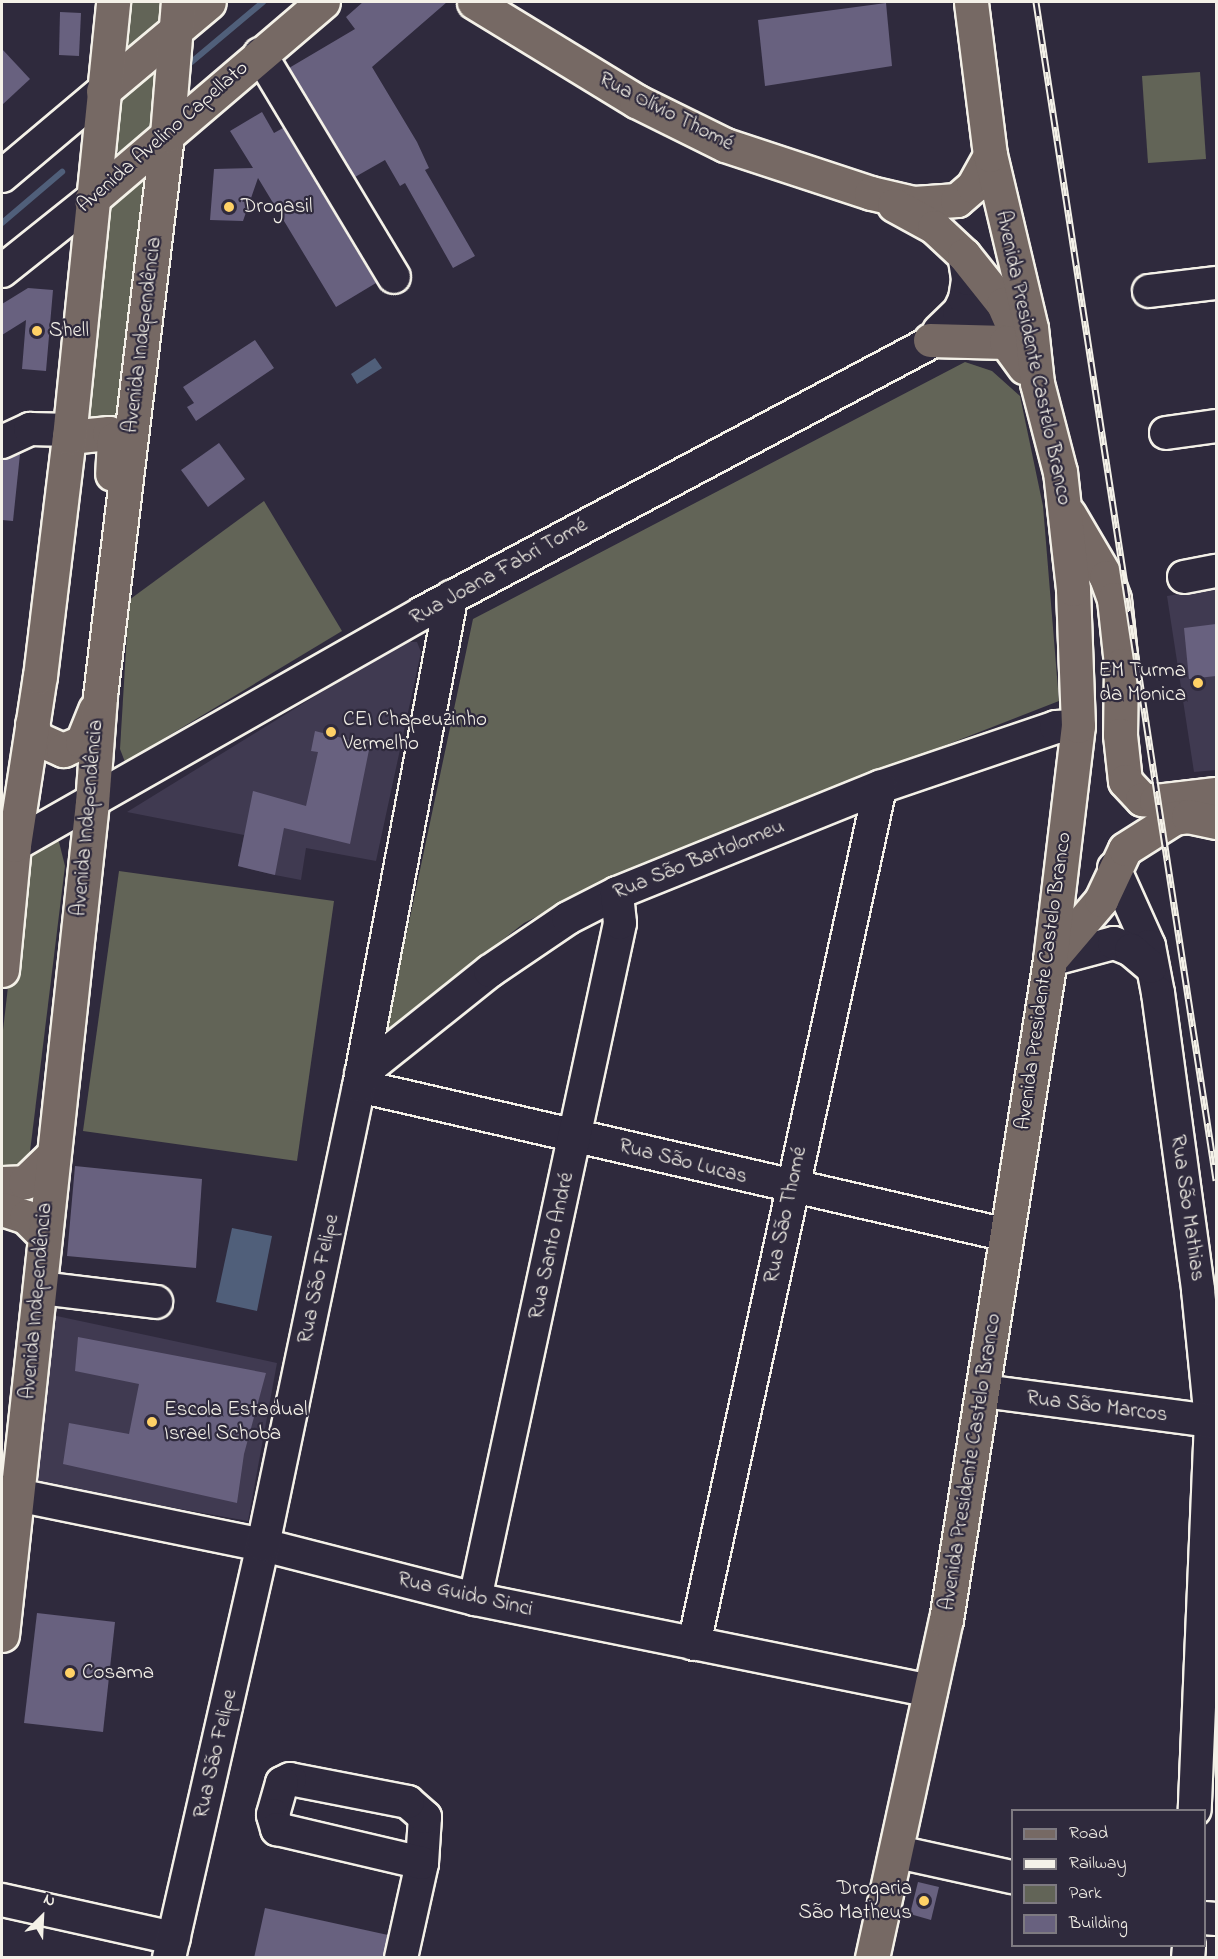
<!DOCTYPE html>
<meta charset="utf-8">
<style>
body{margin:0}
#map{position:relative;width:1218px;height:1959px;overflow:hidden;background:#2f2a3d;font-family:"Indie Flower",sans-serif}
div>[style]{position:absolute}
.built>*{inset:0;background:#403a51}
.green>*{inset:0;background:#626457}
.water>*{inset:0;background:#505f7a}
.stream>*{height:6px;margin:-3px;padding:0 3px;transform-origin:3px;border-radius:3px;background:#505f7a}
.building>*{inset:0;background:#68617f}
.roads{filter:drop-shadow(2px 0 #f4f1e8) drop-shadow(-2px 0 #f4f1e8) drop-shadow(0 2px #f4f1e8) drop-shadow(0 -2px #f4f1e8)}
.minor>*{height:32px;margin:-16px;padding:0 16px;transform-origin:16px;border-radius:16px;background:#2f2a3d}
.major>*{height:33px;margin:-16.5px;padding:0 16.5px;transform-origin:16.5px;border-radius:16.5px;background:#766964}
.rail>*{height:7px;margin-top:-3.5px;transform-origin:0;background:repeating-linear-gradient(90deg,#2f2a3d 0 14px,#f4f1e8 0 28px);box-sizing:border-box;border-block:2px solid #f4f1e8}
.dots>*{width:16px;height:16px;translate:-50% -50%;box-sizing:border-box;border:3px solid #2f2a3d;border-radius:50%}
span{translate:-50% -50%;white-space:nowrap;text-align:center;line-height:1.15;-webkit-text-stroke:4.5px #2f2a3d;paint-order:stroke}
.street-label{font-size:21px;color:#f4f1e8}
.poi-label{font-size:21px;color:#f4f1e8}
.left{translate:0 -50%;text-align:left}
.right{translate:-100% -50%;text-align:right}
.frame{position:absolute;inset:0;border:3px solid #f4f1e8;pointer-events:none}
.legend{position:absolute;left:1011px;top:1809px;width:195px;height:138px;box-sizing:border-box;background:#2f2a3d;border:2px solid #7e7a81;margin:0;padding:8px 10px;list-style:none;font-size:18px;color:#f4f1e8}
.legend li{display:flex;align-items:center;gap:12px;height:30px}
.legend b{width:30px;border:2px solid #7e7a81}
.north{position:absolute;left:12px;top:1887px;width:60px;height:60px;-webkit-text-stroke:4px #2f2a3d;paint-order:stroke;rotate:24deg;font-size:16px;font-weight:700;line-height:24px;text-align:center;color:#f4f1e8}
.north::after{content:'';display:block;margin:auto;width:21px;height:27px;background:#f4f1e8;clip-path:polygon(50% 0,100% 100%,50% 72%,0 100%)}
</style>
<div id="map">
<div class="built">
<div style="clip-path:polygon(1216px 588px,1216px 770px,1194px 772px,1167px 596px)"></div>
<div style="clip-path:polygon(403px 642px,417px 642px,421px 652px,376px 861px,306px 848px,301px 880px,275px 875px,238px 866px,244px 835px,127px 812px)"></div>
<div style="clip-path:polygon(52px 1315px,277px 1363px,248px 1521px,29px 1482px)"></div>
</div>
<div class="green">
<div style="clip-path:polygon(124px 2px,169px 2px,164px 17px,126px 50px,122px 49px)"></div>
<div style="clip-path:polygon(158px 63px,151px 124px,125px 149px,115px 153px,112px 151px,120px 95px)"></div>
<div style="clip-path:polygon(1200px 72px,1206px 159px,1148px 163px,1142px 76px)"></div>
<div style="clip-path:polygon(142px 175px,146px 179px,122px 433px,78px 425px,104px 206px)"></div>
<div style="clip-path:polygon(965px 362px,992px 371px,1020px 396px,1043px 506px,1059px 701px,643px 863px,524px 923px,386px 1031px,473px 619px)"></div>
<div style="clip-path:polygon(264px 501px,342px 631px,125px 762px,120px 749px,129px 600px)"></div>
<div style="clip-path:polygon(52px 834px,59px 842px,65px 866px,28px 1168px,2px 1174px,2px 1039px,24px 847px)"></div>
<div style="clip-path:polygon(119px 871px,334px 901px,297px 1161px,83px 1131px)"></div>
</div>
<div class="water">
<div style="clip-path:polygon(375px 358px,382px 368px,357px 384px,351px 374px)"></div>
<div style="clip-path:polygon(232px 1228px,272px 1236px,257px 1311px,216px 1302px)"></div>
</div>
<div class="stream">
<div style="left:188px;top:65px;width:98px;rotate:-40deg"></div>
<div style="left:2px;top:223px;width:79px;rotate:-40.4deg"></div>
</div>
<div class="building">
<div style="clip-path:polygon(363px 2px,447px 2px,372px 67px,417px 142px,429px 168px,425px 170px,475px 256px,453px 268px,405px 183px,400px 186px,385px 160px,355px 177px,289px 68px,355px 29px,346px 17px)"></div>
<div style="clip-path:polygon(886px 3px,892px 66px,765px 86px,758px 20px)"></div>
<div style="clip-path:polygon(60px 12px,81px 13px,79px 56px,59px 55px)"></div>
<div style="clip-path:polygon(2px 49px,30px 79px,2px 105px)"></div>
<div style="clip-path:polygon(262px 112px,274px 133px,283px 128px,376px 283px,336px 307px,258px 178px,243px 221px,210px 220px,214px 169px,253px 168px,230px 131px)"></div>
<div style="clip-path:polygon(28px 288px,53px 290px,46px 371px,22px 369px,26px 320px,2px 335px,2px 304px)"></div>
<div style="clip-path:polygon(255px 340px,274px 368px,196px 421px,187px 407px,194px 403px,183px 387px)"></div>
<div style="clip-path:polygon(219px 443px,245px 479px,208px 507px,181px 470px)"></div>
<div style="clip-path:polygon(20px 454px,13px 521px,2px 520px,2px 460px)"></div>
<div style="clip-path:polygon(1216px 624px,1216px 676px,1189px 679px,1184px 628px)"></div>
<div style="clip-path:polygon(315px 731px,370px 745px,350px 844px,284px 828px,275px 875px,238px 866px,253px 791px,306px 806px,318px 752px,311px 751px)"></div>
<div style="clip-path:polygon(75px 1166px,202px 1179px,196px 1268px,67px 1256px)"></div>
<div style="clip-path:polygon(78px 1337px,266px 1373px,244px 1454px,237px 1503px,63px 1464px,69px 1423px,129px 1434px,139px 1384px,75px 1371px)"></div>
<div style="clip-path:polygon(37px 1613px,115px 1622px,103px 1732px,24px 1723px)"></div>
<div style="clip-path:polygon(918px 1882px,939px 1887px,931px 1920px,910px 1914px)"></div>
<div style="clip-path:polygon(265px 1908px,388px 1935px,383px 1958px,254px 1958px)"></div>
</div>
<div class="roads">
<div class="minor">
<div style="left:260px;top:54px;width:260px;rotate:59deg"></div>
<div style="left:2px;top:176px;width:132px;rotate:-40.1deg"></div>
<div style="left:2px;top:271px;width:114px;rotate:-38.6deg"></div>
<div style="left:1149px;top:291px;width:67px;rotate:-6.8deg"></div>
<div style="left:939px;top:331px;width:28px;rotate:-44deg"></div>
<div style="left:959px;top:312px;width:14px;rotate:-65deg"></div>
<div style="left:965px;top:299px;width:20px;rotate:-81deg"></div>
<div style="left:968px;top:279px;width:24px;rotate:-99deg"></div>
<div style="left:1166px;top:433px;width:50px;rotate:-8deg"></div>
<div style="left:2px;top:442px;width:31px;rotate:-25deg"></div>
<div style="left:30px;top:429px;width:40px;rotate:1.4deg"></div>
<div style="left:1184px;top:577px;width:33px;rotate:-11deg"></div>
<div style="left:2px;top:852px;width:483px;rotate:-29.6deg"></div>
<div style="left:422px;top:613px;width:658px;rotate:-28.01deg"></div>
<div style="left:1114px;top:868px;width:85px;rotate:65.8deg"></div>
<div style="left:1149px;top:946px;width:48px;rotate:79.2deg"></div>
<div style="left:1158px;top:993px;width:300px;rotate:82.3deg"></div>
<div style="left:1198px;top:1290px;width:132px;rotate:84.3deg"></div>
<div style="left:1211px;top:1421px;width:389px;rotate:92.4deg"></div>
<div style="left:1050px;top:960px;width:66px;rotate:-14.9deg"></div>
<div style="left:1114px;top:943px;width:18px;rotate:22deg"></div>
<div style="left:1131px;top:950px;width:26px;rotate:40deg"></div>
<div style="left:361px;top:1074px;width:165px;rotate:-38.6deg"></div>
<div style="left:490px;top:971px;width:94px;rotate:-34.2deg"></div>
<div style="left:568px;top:918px;width:55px;rotate:-27deg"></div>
<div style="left:617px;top:893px;width:284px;rotate:-22deg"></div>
<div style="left:880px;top:787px;width:186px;rotate:-18.8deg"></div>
<div style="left:1056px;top:727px;width:22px;rotate:-3deg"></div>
<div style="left:359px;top:1086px;width:665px;rotate:12.95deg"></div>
<div style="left:41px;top:1288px;width:116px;rotate:6.9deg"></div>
<div style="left:983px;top:1391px;width:230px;rotate:7.5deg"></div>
<div style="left:2px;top:1492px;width:266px;rotate:11.5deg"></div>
<div style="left:263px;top:1545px;width:219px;rotate:14.3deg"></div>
<div style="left:475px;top:1599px;width:465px;rotate:11.4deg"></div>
<div style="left:475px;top:1599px;width:691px;rotate:-77.89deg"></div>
<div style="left:620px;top:923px;width:30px;rotate:-96deg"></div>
<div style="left:694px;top:1644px;width:877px;rotate:-77.75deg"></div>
<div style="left:898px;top:1852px;width:117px;rotate:12.4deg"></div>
<div style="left:2px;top:1900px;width:176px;rotate:12.5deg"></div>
<div style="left:1204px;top:1918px;width:12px;rotate:5deg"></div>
<div style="left:169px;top:1958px;width:424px;rotate:-77.2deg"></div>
<div style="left:263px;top:1545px;width:469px;rotate:-78.2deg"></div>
<div style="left:359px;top:1086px;width:498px;rotate:-79.3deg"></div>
<div style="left:401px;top:1958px;width:97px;rotate:-77.5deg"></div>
<div style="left:422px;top:1863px;width:46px;rotate:-86.3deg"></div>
<div style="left:425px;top:1817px;width:23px;rotate:-139deg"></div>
<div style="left:408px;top:1802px;width:120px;rotate:-169deg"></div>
<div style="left:290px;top:1779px;width:9px;rotate:153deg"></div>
<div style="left:282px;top:1783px;width:33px;rotate:106deg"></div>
<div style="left:273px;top:1815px;width:15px;rotate:74deg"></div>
<div style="left:277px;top:1829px;width:149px;rotate:13.2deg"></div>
<div style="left:1188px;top:1958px;width:12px;rotate:-85deg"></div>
</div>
<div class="major">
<div style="left:474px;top:2px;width:190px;rotate:31.4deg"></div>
<div style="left:636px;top:101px;width:99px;rotate:26.3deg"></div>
<div style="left:725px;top:145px;width:154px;rotate:18.2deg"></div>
<div style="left:871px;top:193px;width:44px;rotate:13.1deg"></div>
<div style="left:914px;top:203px;width:43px;rotate:-4deg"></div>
<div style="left:957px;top:200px;width:21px;rotate:-41deg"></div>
<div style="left:973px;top:186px;width:35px;rotate:-61deg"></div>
<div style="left:103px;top:91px;width:138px;rotate:-40deg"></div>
<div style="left:91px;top:200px;width:305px;rotate:-40.5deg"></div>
<div style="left:894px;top:205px;width:46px;rotate:28.8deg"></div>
<div style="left:934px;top:227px;width:41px;rotate:43deg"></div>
<div style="left:964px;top:255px;width:63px;rotate:51.5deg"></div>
<div style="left:1003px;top:304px;width:43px;rotate:66.4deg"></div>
<div style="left:930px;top:340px;width:76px;rotate:1.5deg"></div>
<div style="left:1006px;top:342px;width:31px;rotate:54deg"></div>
<div style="left:69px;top:437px;width:40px;rotate:-5.7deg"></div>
<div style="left:109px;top:433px;width:8px;rotate:50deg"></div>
<div style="left:114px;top:439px;width:35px;rotate:93deg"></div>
<div style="left:1069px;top:514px;width:73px;rotate:59.6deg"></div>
<div style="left:1106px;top:577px;width:23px;rotate:70deg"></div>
<div style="left:1114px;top:599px;width:66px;rotate:83.9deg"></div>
<div style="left:1121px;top:665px;width:70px;rotate:90.8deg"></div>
<div style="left:1120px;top:735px;width:46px;rotate:83.8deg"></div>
<div style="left:1125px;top:781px;width:25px;rotate:47deg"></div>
<div style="left:1142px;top:799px;width:14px;rotate:8deg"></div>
<div style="left:1156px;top:801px;width:60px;rotate:-6.7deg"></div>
<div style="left:32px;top:724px;width:15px;rotate:74deg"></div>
<div style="left:36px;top:738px;width:30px;rotate:24deg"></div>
<div style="left:63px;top:750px;width:21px;rotate:-23deg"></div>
<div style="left:82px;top:742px;width:35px;rotate:-68deg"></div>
<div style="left:1050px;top:960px;width:79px;rotate:-49.6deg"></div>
<div style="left:1101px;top:900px;width:56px;rotate:-64.8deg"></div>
<div style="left:1125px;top:849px;width:58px;rotate:-32.3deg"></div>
<div style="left:1174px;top:818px;width:14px;rotate:-8deg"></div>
<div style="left:1188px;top:816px;width:29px;rotate:12deg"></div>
<div style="left:2px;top:970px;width:126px;rotate:-84.5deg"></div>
<div style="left:14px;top:845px;width:171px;rotate:-81.3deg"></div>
<div style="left:40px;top:676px;width:241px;rotate:-83.1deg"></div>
<div style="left:69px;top:437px;width:437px;rotate:-84.2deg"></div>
<div style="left:2px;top:1183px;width:23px;rotate:-2deg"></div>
<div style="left:25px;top:1182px;width:37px;rotate:-44deg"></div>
<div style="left:2px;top:1209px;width:25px;rotate:18deg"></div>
<div style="left:26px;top:1217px;width:24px;rotate:45deg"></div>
<div style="left:2px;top:1635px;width:837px;rotate:-83.83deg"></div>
<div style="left:92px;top:803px;width:107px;rotate:-85.7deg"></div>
<div style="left:100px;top:696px;width:565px;rotate:-83.19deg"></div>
<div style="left:167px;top:135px;width:133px;rotate:-85.3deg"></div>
<div style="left:872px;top:1958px;width:346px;rotate:-77.7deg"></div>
<div style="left:946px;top:1620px;width:668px;rotate:-81.05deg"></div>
<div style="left:1050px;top:960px;width:236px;rotate:-83.2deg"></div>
<div style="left:1078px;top:726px;width:137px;rotate:-92.1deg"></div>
<div style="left:1073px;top:589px;width:118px;rotate:-96.3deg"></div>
<div style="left:1060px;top:472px;width:92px;rotate:-104.5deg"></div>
<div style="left:1037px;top:383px;width:55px;rotate:-96.2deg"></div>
<div style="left:1031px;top:328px;width:178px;rotate:-103.3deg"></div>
<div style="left:990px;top:155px;width:154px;rotate:-97.1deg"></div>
</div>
</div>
<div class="rail">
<div style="left:1036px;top:2px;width:1192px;rotate:81.31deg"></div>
</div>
<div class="dots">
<div style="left:229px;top:207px;background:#ffd166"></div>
<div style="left:37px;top:331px;background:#ffd166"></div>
<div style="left:1198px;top:683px;background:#ffd166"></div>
<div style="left:331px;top:732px;background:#ffd166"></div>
<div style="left:152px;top:1422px;background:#ffd166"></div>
<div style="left:70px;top:1673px;background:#ffd166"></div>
<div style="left:924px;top:1901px;background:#ffd166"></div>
</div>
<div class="street-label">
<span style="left:666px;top:112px;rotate:27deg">Rua Olívio Thomé</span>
<span style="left:163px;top:137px;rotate:-41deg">Avenida Avelino Capellato</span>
<span style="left:143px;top:335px;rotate:-83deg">Avenida Independência</span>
<span style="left:1033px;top:358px;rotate:78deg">Avenida Presidente Castelo Branco</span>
<span style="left:499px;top:572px;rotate:-29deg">Rua Joana Fabri Tomé</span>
<span style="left:88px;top:818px;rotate:-85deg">Avenida Independência</span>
<span style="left:699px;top:860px;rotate:-22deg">Rua São Bartolomeu</span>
<span style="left:1044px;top:981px;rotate:-82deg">Avenida Presidente Castelo Branco</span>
<span style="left:683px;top:1162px;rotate:14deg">Rua São Lucas</span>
<span style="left:1187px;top:1208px;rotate:82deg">Rua São Mathias</span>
<span style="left:786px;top:1215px;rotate:-78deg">Rua São Thomé</span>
<span style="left:552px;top:1246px;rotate:-78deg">Rua Santo André</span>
<span style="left:319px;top:1279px;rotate:-78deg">Rua São Felipe</span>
<span style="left:37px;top:1301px;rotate:-85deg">Avenida Independência</span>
<span style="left:1097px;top:1407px;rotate:7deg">Rua São Marcos</span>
<span style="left:971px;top:1462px;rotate:-81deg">Avenida Presidente Castelo Branco</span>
<span style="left:465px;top:1595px;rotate:13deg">Rua Guido Sinci</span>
<span style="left:216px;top:1754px;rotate:-77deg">Rua São Felipe</span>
</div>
<div class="poi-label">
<span class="left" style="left:241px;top:207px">Drogasil</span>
<span class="left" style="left:49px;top:331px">Shell</span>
<span class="right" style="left:1186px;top:683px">EM Turma<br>da Monica</span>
<span class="left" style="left:343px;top:732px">CEI Chapeuzinho<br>Vermelho</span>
<span class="left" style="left:164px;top:1422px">Escola Estadual<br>Israel Schoba</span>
<span class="left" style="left:82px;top:1673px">Cosama</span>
<span class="right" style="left:912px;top:1901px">Drogaria<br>São Matheus</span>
</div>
<div class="frame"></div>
<ul class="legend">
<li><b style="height:8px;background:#766964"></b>Road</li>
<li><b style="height:8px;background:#f4f1e8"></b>Railway</li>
<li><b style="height:16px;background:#626457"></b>Park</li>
<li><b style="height:16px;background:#68617f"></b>Building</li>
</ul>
<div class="north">N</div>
</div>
